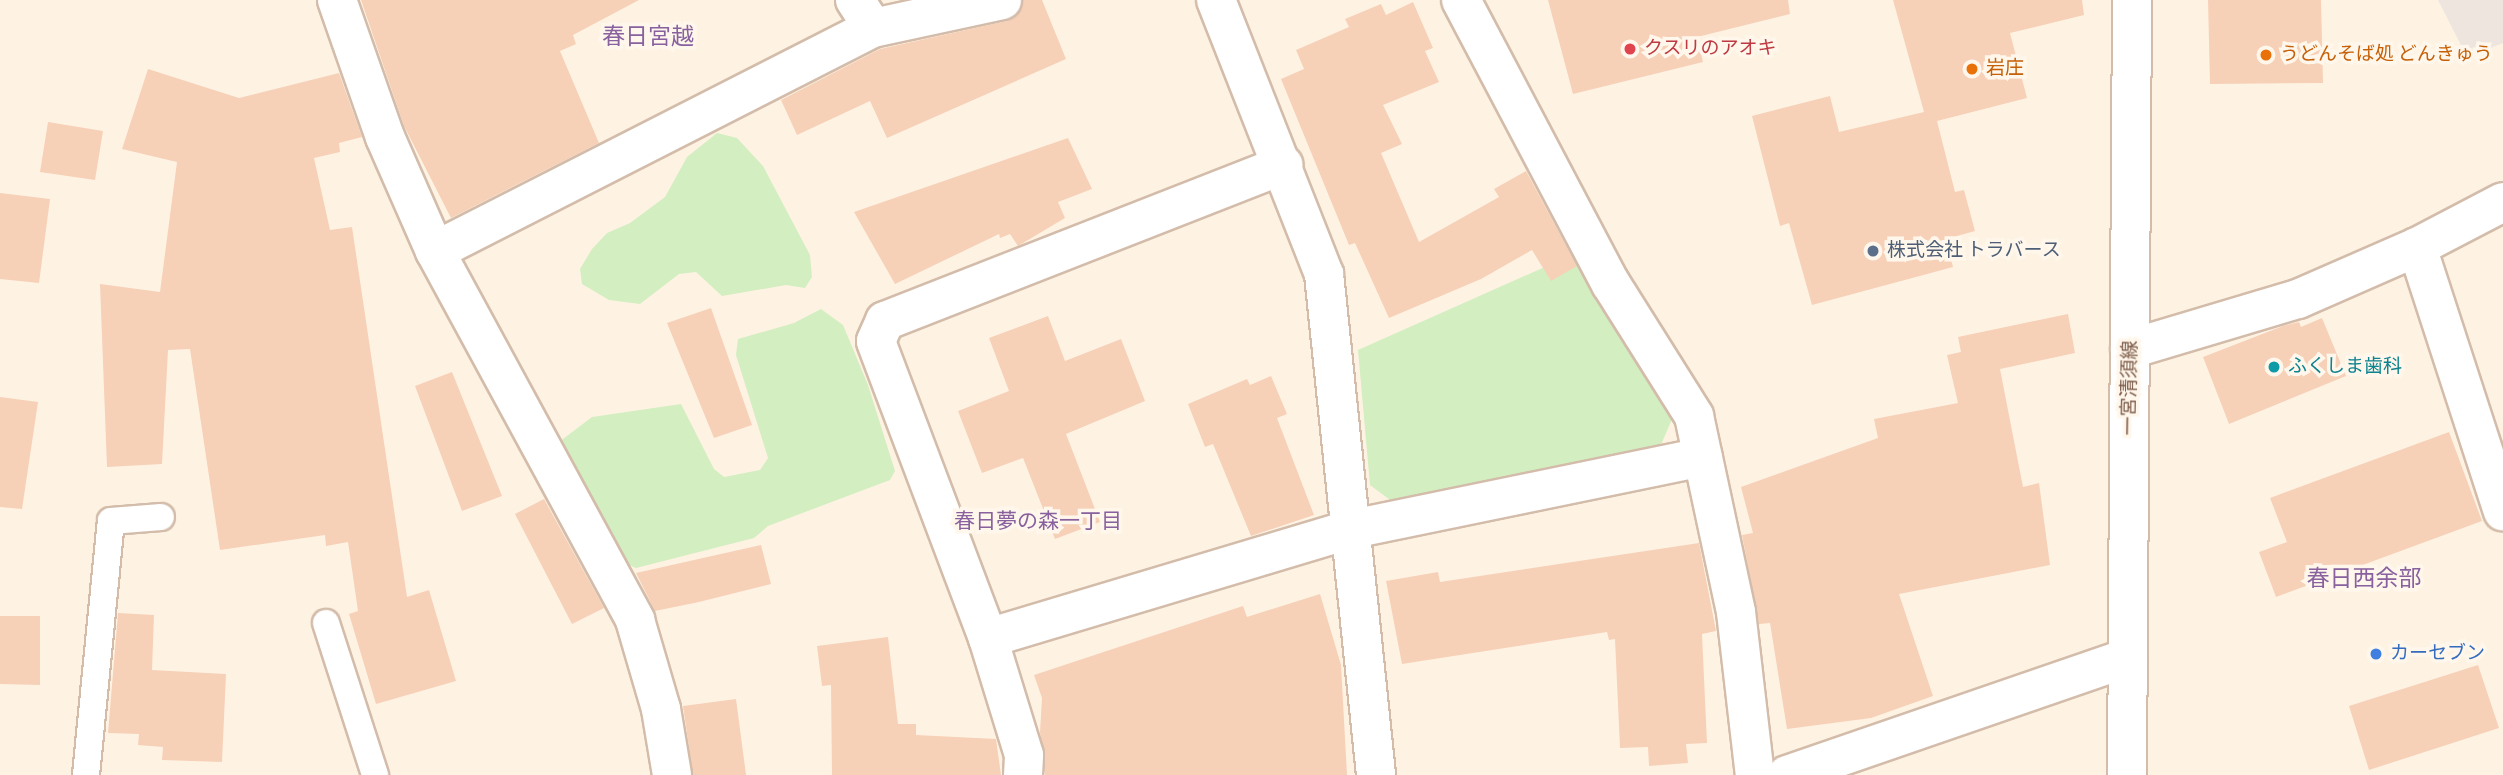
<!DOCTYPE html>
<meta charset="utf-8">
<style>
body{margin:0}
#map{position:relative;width:2503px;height:775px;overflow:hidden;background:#fef3e3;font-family:"Source Sans 3","Noto Sans JP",sans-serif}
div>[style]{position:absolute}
.industrial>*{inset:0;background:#ede5de}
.green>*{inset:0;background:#d3eec0}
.building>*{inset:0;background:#f7d0b8}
.roads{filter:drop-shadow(2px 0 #d3bcaa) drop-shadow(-2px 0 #d3bcaa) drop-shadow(0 2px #d3bcaa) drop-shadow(0 -2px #d3bcaa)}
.service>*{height:26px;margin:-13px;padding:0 13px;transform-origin:13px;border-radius:13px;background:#fff}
.minor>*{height:38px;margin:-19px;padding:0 19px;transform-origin:19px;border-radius:19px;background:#fff}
.secondary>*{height:38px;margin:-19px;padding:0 19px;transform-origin:19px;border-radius:19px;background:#fff}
.dots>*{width:19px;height:19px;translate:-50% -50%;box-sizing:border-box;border:4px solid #fff7eb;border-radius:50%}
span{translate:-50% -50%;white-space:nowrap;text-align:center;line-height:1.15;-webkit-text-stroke:7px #fff7eb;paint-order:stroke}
.health-label{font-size:19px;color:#be3a42}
.left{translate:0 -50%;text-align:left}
.food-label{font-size:19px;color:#c56008}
.service-label{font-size:19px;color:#4e5e75}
.culture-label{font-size:19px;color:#0d838f}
.street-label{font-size:19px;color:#795746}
.shop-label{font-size:19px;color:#366cbe}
.neighbourhood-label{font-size:21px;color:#88619e}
.quarter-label{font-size:23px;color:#88619e}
</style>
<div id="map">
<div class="industrial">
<div style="clip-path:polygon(2438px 0,2503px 0,2503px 43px,2467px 57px)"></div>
</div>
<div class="green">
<div style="clip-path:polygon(717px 133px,737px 138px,763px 166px,810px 255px,812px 277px,805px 288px,786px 285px,722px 296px,696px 272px,679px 274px,640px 304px,609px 300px,582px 284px,580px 269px,592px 249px,607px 233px,630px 223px,665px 197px,687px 157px)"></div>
<div style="clip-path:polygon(1574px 254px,1656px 380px,1672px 419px,1660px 447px,1390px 500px,1370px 485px,1358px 350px)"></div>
<div style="clip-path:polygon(821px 309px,843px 325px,868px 385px,895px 471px,890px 480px,768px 526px,754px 538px,636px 568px,622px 562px,558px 445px,563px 439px,592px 417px,681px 404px,714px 469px,724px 477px,760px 470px,768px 458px,736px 355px,738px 339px,794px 323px)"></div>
</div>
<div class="building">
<div style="clip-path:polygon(361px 0,639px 0,573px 35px,576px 44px,560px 51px,599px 143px,451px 218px,404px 126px)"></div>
<div style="clip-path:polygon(1023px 0,1042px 0,1066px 59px,887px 138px,870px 101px,797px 135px,781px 100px,880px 49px,1007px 21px,1017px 16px)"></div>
<div style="clip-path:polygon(1548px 0,1788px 0,1790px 14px,1697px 37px,1703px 62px,1573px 94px)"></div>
<div style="clip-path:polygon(1893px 0,2082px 0,2084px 15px,2010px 33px,2027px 98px,1937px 121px,1955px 192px,1964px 190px,1975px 231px,1946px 239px,1953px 267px,1812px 305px,1789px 223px,1780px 226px,1752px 116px,1830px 96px,1839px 132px,1924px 112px)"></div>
<div style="clip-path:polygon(2208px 0,2321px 0,2323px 83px,2210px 84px)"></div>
<div style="clip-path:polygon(1413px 2px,1433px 48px,1425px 51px,1439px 82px,1383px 105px,1402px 144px,1381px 153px,1419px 242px,1499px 197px,1494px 189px,1526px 171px,1577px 266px,1551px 281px,1532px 250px,1481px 279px,1389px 318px,1355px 243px,1349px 245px,1281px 79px,1304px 69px,1296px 50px,1349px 27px,1345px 19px,1381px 4px,1386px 15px)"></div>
<div style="clip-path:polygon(148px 69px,239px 98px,339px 73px,362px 137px,339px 143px,340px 152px,314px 158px,330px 230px,352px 227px,407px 597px,429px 590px,456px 681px,376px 704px,349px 614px,358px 611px,348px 542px,326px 546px,325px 535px,220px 550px,190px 349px,168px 350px,162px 464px,107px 467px,100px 284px,160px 292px,177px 162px,122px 149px)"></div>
<div style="clip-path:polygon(48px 122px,103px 131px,95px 180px,40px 172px)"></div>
<div style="clip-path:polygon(1068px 138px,1092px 189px,1058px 202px,1065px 218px,1018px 246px,1010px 234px,1000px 238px,999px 234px,895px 284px,854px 212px)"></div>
<div style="clip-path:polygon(0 193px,50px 199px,39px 283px,0 279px)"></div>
<div style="clip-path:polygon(711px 308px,752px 425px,714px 438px,667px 323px)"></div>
<div style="clip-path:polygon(2068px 314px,2075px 353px,2000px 369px,2023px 487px,2039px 483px,2050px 565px,1899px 594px,1933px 696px,1871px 718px,1787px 729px,1770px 623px,1759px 624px,1742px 535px,1753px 533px,1741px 487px,1878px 438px,1874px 419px,1958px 403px,1947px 355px,1961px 352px,1958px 337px)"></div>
<div style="clip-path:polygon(1048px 316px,1065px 361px,1121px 339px,1145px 401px,1066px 434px,1100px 522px,1055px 539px,1023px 458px,982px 473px,958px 411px,1009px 391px,989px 338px)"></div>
<div style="clip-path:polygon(2322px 318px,2346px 376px,2229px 424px,2203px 357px,2283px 326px,2299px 322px,2301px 327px)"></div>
<div style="clip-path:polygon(452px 372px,502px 496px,462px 511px,415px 386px)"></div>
<div style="clip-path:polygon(1271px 376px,1287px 414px,1277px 418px,1314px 515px,1251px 536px,1213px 444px,1205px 447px,1188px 404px,1247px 379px,1250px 385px)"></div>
<div style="clip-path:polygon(0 397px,38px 402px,22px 509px,0 507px)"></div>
<div style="clip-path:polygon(2449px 432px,2482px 521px,2276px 597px,2259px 552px,2287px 542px,2270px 498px)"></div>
<div style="clip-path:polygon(544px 499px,604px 608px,572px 624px,515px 514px)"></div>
<div style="clip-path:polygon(1699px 543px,1716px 631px,1702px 634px,1707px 743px,1686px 744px,1688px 763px,1649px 766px,1648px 747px,1620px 748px,1615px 639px,1609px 640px,1607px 632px,1402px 664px,1386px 581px,1438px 572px,1440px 582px)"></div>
<div style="clip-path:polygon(761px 545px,771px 584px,699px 602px,655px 611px,636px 573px)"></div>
<div style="clip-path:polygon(1320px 594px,1341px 665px,1347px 775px,1045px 775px,1040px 732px,1042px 698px,1034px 675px,1243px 606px,1247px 617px)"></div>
<div style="clip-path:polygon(118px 613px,154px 615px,152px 670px,226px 674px,222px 762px,162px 760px,163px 747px,138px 745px,139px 734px,108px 733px)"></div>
<div style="clip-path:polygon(0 616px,40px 616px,40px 685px,0 684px)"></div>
<div style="clip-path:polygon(888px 637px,898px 724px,916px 724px,916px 735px,996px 739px,1001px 775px,832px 775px,831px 685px,822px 686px,817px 646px)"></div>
<div style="clip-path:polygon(2478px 665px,2499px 728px,2369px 770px,2349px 706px)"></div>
<div style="clip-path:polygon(736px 699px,746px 775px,693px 775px,683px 706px)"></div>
</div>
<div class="roads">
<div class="service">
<div style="left:326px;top:623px;width:160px;rotate:72.1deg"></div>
<div style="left:86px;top:775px;width:255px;rotate:-84.4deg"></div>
<div style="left:111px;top:521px;width:50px;rotate:-4.6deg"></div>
</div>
<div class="minor">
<div style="left:337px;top:0;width:145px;rotate:70.7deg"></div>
<div style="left:385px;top:137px;width:124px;rotate:66.3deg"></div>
<div style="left:435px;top:251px;width:420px;rotate:61.5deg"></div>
<div style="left:635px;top:620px;width:93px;rotate:73.7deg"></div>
<div style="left:661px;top:709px;width:67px;rotate:80.5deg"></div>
<div style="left:855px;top:0;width:33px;rotate:57deg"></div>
<div style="left:1216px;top:0;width:295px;rotate:68.5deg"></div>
<div style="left:1324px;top:274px;width:504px;rotate:84.07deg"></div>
<div style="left:1461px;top:0;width:321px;rotate:62.2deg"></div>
<div style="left:1611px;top:284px;width:156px;rotate:57.8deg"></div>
<div style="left:1694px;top:416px;width:200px;rotate:77.9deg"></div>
<div style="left:1736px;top:612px;width:164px;rotate:83.4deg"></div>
<div style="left:2417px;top:247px;width:278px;rotate:72deg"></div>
<div style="left:435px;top:251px;width:492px;rotate:-27deg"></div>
<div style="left:873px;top:28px;width:132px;rotate:-12.2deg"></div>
<div style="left:2130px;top:349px;width:175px;rotate:-16.6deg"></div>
<div style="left:2298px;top:299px;width:130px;rotate:-23.6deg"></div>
<div style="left:2417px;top:247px;width:97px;rotate:-27.6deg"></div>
<div style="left:988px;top:638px;width:317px;rotate:-110.7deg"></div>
<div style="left:876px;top:341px;width:22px;rotate:-66deg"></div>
<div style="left:885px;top:321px;width:428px;rotate:-21.4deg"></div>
<div style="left:1023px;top:775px;width:20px;rotate:-87deg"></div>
<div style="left:1024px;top:755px;width:122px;rotate:-107.1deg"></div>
<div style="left:988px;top:638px;width:380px;rotate:-16.7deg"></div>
<div style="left:1352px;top:529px;width:358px;rotate:-11.6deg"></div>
<div style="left:1787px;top:775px;width:360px;rotate:-19deg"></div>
</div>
<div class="secondary">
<div style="left:2127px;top:775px;width:775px;rotate:-89.63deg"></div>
</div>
</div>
<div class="dots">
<div style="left:1630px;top:49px;background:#e0444e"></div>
<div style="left:2266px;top:55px;background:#e8710a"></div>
<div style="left:1972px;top:69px;background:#e8710a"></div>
<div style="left:1873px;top:251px;background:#5c6f8a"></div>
<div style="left:2274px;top:367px;background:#0f9aa8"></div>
<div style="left:2376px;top:654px;background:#3f7fe0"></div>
</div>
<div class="health-label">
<span class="left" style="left:1644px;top:49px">クスリのアオキ</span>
</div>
<div class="food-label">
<span class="left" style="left:2280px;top:55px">うどんそば処 どんきゅう</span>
<span class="left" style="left:1986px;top:69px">岩庄</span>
</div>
<div class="service-label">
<span class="left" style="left:1887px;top:251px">株式会社 トラバース</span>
</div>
<div class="culture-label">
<span class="left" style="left:2288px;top:367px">ふくしま歯科</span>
</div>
<div class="street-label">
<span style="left:2130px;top:388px;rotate:-89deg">一宮清須線</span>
</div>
<div class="shop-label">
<span class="left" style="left:2390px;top:654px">カーセブン</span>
</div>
<div class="neighbourhood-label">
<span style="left:1038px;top:521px">春日夢の森一丁目</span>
</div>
<div class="quarter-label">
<span style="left:648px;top:37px">春日宮越</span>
<span style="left:2364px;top:579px">春日西余部</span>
</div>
</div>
